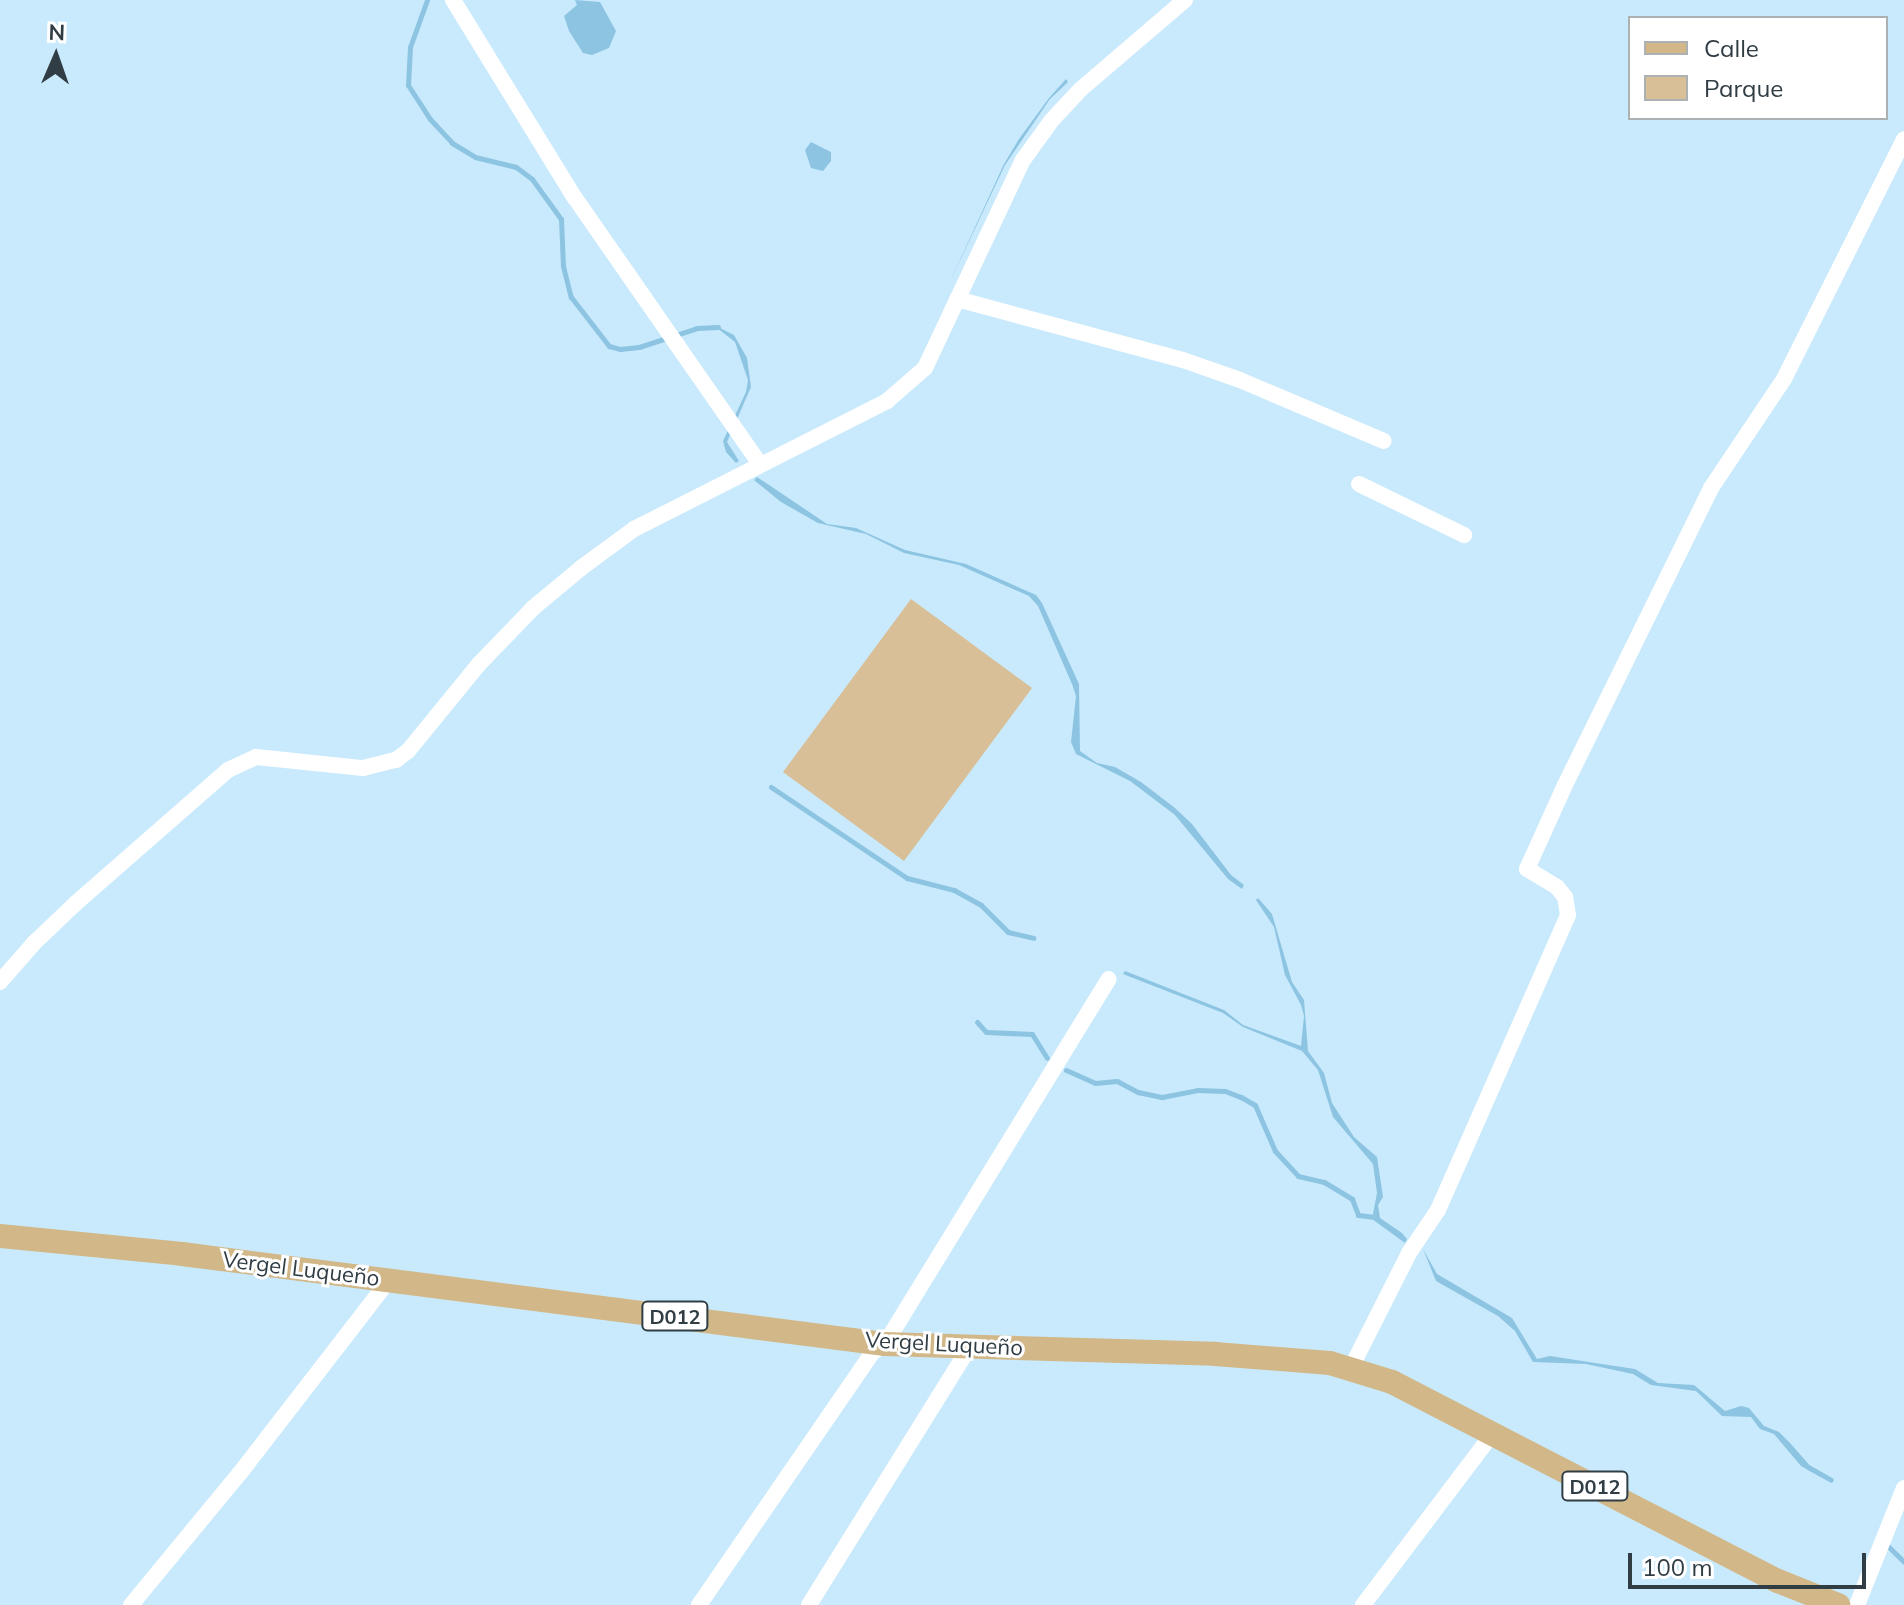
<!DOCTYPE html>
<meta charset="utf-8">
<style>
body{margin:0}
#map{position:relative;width:1904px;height:1605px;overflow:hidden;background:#c9eafc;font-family:Mulish,sans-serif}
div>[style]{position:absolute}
.green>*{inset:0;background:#d8bf97}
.water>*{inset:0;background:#8cc4e2}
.stream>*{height:5px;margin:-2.5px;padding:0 2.5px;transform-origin:2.5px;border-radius:2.5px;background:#8cc4e2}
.minor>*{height:16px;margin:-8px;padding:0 8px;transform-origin:8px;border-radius:8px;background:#fff}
.primary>*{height:24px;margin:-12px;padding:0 12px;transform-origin:12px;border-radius:12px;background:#d2b888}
span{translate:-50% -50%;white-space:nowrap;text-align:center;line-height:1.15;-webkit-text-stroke:6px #fff;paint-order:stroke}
.shield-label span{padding:2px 6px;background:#fff;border:2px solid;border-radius:6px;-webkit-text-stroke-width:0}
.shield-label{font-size:20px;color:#303d44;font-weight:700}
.street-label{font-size:22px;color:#303d44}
.legend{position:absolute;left:1628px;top:16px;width:260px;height:104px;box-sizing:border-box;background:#fff;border:2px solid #acb1b4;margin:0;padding:10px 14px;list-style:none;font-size:24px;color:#303d44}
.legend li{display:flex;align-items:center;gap:16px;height:40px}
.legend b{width:40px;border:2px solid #acb1b4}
.north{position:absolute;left:16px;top:16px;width:80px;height:80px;-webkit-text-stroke:6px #fff;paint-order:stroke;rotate:2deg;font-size:22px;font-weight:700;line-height:32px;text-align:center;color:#303d44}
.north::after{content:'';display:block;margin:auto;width:28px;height:36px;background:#303d44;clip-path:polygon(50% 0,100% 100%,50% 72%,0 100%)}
.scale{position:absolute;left:1628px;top:1553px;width:238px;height:36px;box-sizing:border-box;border:4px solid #303d44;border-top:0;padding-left:10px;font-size:24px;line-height:28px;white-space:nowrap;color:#303d44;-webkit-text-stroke:6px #fff;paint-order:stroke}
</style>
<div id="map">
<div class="green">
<div style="clip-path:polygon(911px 599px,1032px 688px,904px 861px,783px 772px)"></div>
</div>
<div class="water">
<div style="clip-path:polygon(575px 0,600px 2px,616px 31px,609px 48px,592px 55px,583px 53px,569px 31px,564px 16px,577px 5px)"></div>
<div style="clip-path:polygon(1066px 79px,1068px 82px,1050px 99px,1005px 165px,947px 288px,1004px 164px,1019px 139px,1049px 98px)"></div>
<div style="clip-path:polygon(811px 142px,831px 152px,831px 161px,823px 171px,811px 168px,805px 150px)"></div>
<div style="clip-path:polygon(712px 324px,734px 335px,747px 358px,751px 387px,727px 442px,739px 461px,736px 463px,726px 452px,723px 441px,746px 392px,748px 380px,735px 342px)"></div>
<div style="clip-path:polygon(757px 477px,827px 524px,856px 528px,905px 550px,966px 564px,1036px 595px,1042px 603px,1079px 684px,1080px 751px,1097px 763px,1115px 767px,1141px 782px,1175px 808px,1192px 824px,1231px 875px,1244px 885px,1242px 889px,1228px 879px,1175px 815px,1130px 781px,1076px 754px,1071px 742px,1076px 696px,1072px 684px,1038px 606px,1029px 596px,959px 565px,904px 553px,866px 534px,818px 523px,781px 502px,754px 480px)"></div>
<div style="clip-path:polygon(1258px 898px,1272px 914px,1292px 982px,1304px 1000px,1308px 1051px,1324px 1073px,1332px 1103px,1354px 1137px,1377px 1157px,1383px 1197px,1378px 1205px,1380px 1218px,1402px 1233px,1407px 1239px,1405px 1243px,1372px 1219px,1377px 1193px,1373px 1164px,1333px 1117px,1318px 1070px,1302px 1051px,1243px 1027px,1223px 1013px,1123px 974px,1125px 971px,1224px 1010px,1243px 1025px,1301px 1046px,1304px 1016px,1301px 1005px,1285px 975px,1274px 927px,1256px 900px)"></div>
<div style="clip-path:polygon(1423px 1249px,1437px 1274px,1512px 1318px,1537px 1359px,1550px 1356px,1595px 1363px,1635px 1369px,1658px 1383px,1694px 1385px,1725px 1411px,1741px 1406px,1749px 1408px,1764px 1426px,1779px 1432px,1790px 1443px,1812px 1468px,1810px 1471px,1801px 1466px,1774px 1434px,1760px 1429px,1751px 1417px,1722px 1416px,1696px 1391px,1651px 1385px,1633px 1374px,1586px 1364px,1533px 1362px,1515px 1331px,1498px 1316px,1436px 1281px)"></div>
</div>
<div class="stream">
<div style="left:427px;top:0;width:50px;rotate:109.9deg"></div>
<div style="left:410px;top:47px;width:38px;rotate:93deg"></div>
<div style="left:408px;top:85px;width:40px;rotate:57.1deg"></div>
<div style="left:430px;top:119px;width:33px;rotate:47deg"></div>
<div style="left:452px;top:143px;width:27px;rotate:31deg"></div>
<div style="left:475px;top:157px;width:42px;rotate:13.7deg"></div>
<div style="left:516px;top:167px;width:20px;rotate:37deg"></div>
<div style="left:532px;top:179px;width:49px;rotate:54.1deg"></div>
<div style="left:561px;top:219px;width:47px;rotate:87.6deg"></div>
<div style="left:563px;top:266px;width:32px;rotate:76deg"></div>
<div style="left:571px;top:297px;width:62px;rotate:52.2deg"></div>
<div style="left:609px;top:346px;width:11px;rotate:15deg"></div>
<div style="left:620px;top:349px;width:19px;rotate:-6deg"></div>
<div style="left:639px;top:347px;width:61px;rotate:-18.1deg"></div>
<div style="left:697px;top:328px;width:21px;rotate:-3deg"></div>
<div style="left:771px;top:787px;width:164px;rotate:33.8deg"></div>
<div style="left:907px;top:878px;width:49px;rotate:14.3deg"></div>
<div style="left:954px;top:890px;width:31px;rotate:29deg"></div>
<div style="left:981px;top:905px;width:38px;rotate:45deg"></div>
<div style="left:1008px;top:932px;width:26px;rotate:13deg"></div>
<div style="left:977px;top:1022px;width:13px;rotate:48deg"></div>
<div style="left:986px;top:1032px;width:46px;rotate:2.5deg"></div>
<div style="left:1032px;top:1034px;width:28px;rotate:58deg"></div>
<div style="left:1066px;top:1070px;width:32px;rotate:24deg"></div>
<div style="left:1095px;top:1083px;width:22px;rotate:-5deg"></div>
<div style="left:1117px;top:1081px;width:24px;rotate:28deg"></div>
<div style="left:1138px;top:1092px;width:25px;rotate:12deg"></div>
<div style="left:1162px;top:1097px;width:36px;rotate:-11deg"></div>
<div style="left:1197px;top:1090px;width:28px;rotate:2deg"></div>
<div style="left:1225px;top:1091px;width:17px;rotate:21deg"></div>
<div style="left:1241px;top:1097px;width:16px;rotate:30deg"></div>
<div style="left:1255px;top:1105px;width:50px;rotate:66.5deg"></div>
<div style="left:1275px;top:1151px;width:34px;rotate:47deg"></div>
<div style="left:1298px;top:1176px;width:27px;rotate:13deg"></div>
<div style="left:1324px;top:1182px;width:33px;rotate:31deg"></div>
<div style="left:1352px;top:1199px;width:17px;rotate:69deg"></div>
<div style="left:1358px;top:1215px;width:17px;rotate:7deg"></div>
<div style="left:1808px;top:1467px;width:26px;rotate:29deg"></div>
<div style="left:1889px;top:1547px;width:21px;rotate:45deg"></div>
</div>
<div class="minor">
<div style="left:453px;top:0;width:233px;rotate:58.4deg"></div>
<div style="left:575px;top:198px;width:324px;rotate:55.2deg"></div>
<div style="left:957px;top:299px;width:234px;rotate:15.1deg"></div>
<div style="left:1183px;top:360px;width:60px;rotate:19.3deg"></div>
<div style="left:1240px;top:380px;width:156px;rotate:23deg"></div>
<div style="left:1359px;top:484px;width:117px;rotate:25.9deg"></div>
<div style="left:0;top:982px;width:52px;rotate:-48.9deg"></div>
<div style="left:34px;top:943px;width:58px;rotate:-43.6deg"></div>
<div style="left:76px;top:903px;width:202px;rotate:-41.2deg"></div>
<div style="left:228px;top:770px;width:31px;rotate:-25deg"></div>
<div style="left:256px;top:757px;width:108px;rotate:5.9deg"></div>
<div style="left:363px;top:768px;width:34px;rotate:-14deg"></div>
<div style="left:396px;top:760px;width:15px;rotate:-37deg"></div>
<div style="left:408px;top:751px;width:112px;rotate:-50.8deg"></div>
<div style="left:479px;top:664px;width:78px;rotate:-46deg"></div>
<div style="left:533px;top:608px;width:62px;rotate:-39.8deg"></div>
<div style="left:581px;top:568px;width:66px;rotate:-36.3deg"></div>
<div style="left:634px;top:529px;width:284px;rotate:-26.8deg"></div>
<div style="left:887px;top:401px;width:50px;rotate:-41deg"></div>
<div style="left:925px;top:368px;width:230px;rotate:-64.8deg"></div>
<div style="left:1023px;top:160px;width:49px;rotate:-54.1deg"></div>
<div style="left:1052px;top:120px;width:42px;rotate:-46.9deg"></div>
<div style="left:1081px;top:89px;width:137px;rotate:-40.6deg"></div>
<div style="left:1351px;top:1368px;width:129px;rotate:-63.2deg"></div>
<div style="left:1409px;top:1253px;width:52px;rotate:-56deg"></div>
<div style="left:1438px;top:1210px;width:322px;rotate:-66.2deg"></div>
<div style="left:1568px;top:915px;width:18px;rotate:-99deg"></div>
<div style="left:1565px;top:897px;width:13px;rotate:-129deg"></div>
<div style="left:1557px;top:887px;width:35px;rotate:-149deg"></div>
<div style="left:1527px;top:869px;width:90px;rotate:-65.7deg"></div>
<div style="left:1564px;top:787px;width:333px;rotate:-63.8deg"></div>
<div style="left:1711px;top:488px;width:131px;rotate:-56.2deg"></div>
<div style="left:1784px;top:379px;width:268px;rotate:-63.4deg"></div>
<div style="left:131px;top:1605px;width:171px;rotate:-50.5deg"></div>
<div style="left:240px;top:1473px;width:244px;rotate:-52.3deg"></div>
<div style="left:699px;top:1605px;width:306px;rotate:-55.5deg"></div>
<div style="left:872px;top:1353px;width:16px;rotate:-35deg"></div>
<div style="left:885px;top:1344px;width:428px;rotate:-58.5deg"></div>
<div style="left:809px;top:1605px;width:306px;rotate:-58.1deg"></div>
<div style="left:1363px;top:1605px;width:216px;rotate:-52.9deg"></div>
<div style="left:1857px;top:1605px;width:126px;rotate:-68.1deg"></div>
</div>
<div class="primary">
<div style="left:0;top:1236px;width:183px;rotate:5.6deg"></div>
<div style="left:182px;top:1254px;width:709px;rotate:7.3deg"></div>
<div style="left:885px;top:1344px;width:330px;rotate:1.7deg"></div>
<div style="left:1215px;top:1354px;width:115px;rotate:4.5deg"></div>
<div style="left:1330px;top:1363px;width:65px;rotate:17deg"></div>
<div style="left:1392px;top:1382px;width:434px;rotate:27.3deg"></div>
<div style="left:1778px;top:1581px;width:65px;rotate:21.8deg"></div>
</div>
<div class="shield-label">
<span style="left:675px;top:1316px">D012</span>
<span style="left:1595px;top:1486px">D012</span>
</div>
<div class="street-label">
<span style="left:301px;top:1269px;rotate:7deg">Vergel Luqueño</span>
<span style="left:944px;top:1344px;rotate:3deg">Vergel Luqueño</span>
</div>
<ul class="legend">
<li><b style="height:10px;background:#d2b888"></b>Calle</li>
<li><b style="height:22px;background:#d8bf97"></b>Parque</li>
</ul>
<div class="north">N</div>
<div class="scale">100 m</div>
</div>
